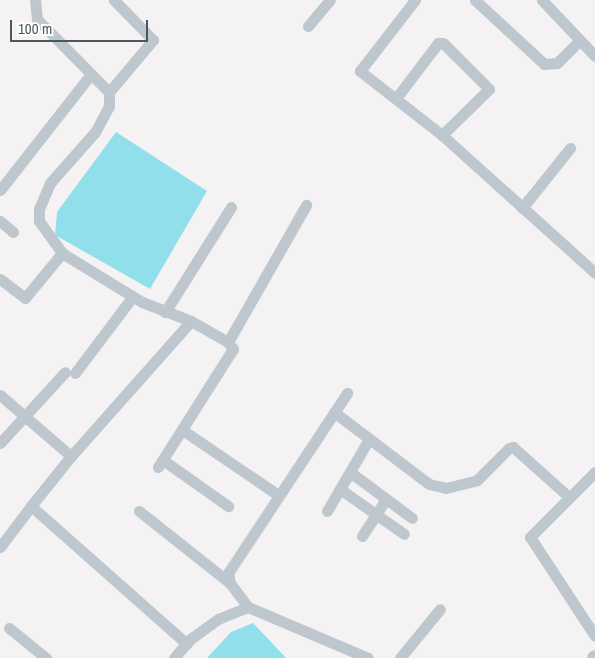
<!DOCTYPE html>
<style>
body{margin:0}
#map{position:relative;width:595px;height:658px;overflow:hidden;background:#f4f2f2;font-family:"Archivo Narrow",sans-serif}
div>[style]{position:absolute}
.water>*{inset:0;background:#91dfea}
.minor>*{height:11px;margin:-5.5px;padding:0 5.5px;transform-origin:5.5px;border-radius:5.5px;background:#bec7cd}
.tertiary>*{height:14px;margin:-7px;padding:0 7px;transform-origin:7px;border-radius:7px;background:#bec7cd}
span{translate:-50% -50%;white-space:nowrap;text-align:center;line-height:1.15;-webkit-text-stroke:4px #fff;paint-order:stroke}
.scale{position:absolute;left:10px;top:20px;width:138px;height:22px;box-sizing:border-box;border:2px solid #4a575f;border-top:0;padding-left:6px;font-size:15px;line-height:18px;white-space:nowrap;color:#4a575f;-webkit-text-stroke:4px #fff;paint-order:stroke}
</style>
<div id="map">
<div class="water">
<div style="clip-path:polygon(116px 132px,207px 191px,150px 289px,55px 235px,57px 212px)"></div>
<div style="clip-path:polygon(253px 623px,286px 658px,207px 658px,231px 632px)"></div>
</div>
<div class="minor">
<div style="left:35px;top:0;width:19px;rotate:84deg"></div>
<div style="left:37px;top:19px;width:103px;rotate:45.4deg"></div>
<div style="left:109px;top:92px;width:14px;rotate:90deg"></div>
<div style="left:109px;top:106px;width:30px;rotate:118deg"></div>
<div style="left:95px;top:132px;width:68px;rotate:131.4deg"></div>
<div style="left:50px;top:183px;width:28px;rotate:113deg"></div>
<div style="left:39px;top:209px;width:12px;rotate:90deg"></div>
<div style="left:39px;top:221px;width:39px;rotate:54deg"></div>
<div style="left:62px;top:253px;width:94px;rotate:31.5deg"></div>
<div style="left:142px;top:302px;width:53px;rotate:21.2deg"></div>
<div style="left:191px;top:321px;width:181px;rotate:131.6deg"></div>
<div style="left:71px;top:456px;width:64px;rotate:128.7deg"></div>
<div style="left:31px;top:506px;width:208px;rotate:41.5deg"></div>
<div style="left:415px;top:0;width:90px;rotate:127.8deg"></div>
<div style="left:360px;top:71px;width:104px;rotate:38deg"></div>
<div style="left:442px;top:135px;width:206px;rotate:42deg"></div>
<div style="left:475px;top:0;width:94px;rotate:42.8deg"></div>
<div style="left:544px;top:64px;width:13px;rotate:-4deg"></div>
<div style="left:557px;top:63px;width:31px;rotate:-45deg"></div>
<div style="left:542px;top:0;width:77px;rotate:46.6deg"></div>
<div style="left:308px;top:26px;width:34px;rotate:-50deg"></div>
<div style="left:109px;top:92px;width:68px;rotate:-49.8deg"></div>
<div style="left:153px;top:40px;width:56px;rotate:-134.3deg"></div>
<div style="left:397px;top:97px;width:68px;rotate:-52.8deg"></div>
<div style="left:438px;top:43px;width:5px"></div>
<div style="left:443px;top:43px;width:65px;rotate:45deg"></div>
<div style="left:489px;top:89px;width:66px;rotate:135.6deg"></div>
<div style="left:0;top:190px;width:147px;rotate:-51.9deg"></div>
<div style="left:522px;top:208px;width:77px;rotate:-51.3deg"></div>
<div style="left:0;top:221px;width:17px;rotate:40deg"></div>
<div style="left:0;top:279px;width:31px;rotate:37deg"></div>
<div style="left:25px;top:298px;width:58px;rotate:-50.6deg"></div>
<div style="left:165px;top:312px;width:124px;rotate:-57.8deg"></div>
<div style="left:191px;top:321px;width:43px;rotate:29.6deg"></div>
<div style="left:228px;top:342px;width:158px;rotate:-60.3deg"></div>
<div style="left:75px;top:373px;width:96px;rotate:-53deg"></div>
<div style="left:0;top:395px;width:94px;rotate:40.7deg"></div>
<div style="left:334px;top:412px;width:119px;rotate:37.2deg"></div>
<div style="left:429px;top:484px;width:17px;rotate:13deg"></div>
<div style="left:446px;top:488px;width:32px;rotate:-14deg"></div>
<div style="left:477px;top:480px;width:45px;rotate:-45deg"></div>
<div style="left:509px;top:448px;width:4px;rotate:-14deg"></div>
<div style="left:513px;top:447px;width:75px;rotate:41.8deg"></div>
<div style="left:184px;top:431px;width:114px;rotate:34.2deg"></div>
<div style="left:0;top:443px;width:96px;rotate:-47.5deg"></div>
<div style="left:163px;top:460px;width:80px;rotate:35.3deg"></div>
<div style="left:158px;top:467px;width:140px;rotate:-57.6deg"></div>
<div style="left:233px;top:349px;width:9px;rotate:-126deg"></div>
<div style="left:350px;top:472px;width:77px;rotate:36.6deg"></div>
<div style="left:595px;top:472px;width:92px;rotate:135deg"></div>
<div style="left:530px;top:537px;width:118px;rotate:56.7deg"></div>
<div style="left:340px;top:489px;width:78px;rotate:35.1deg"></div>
<div style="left:139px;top:511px;width:116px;rotate:38.4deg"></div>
<div style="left:327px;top:511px;width:83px;rotate:-59.7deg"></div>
<div style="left:362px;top:536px;width:44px;rotate:-57deg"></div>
<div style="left:0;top:547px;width:51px;rotate:-52.9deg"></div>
<div style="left:248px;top:607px;width:30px;rotate:-127deg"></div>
<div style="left:230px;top:583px;width:10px;rotate:-101deg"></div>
<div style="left:228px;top:573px;width:216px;rotate:-56.5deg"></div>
<div style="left:9px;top:628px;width:48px;rotate:39deg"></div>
<div style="left:174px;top:658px;width:23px;rotate:-50deg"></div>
<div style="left:189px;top:640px;width:36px;rotate:-36deg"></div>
<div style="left:218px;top:619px;width:32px;rotate:-22deg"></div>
<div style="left:248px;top:607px;width:130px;rotate:23deg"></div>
<div style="left:400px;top:658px;width:63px;rotate:-50.8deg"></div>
</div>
<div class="tertiary">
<div style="left:594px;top:658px;width:1px;rotate:-45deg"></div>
</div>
<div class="scale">100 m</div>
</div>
